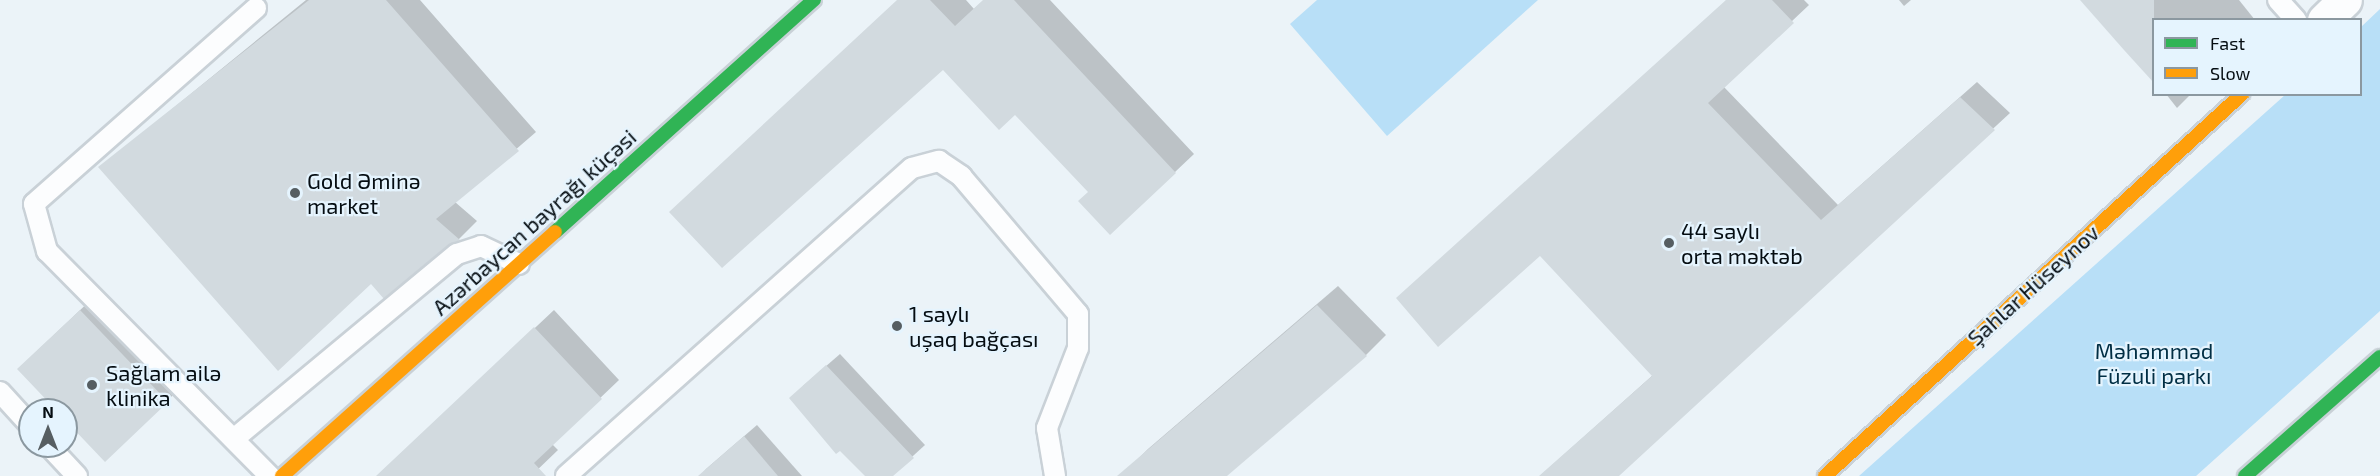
<!DOCTYPE html>
<meta charset="utf-8">
<style>
body{margin:0}
#map{position:relative;width:2380px;height:476px;overflow:hidden;background:#ebf3f8;font-family:"Exo 2",sans-serif}
div>[style]{position:absolute}
.green>*{inset:0;background:#b8dff7}
.shadow>*{inset:0;background:#0003}
.building>*{inset:0;background:#d2dadf}
.roads{filter:drop-shadow(2px 0 #c9d1d7) drop-shadow(-2px 0 #c9d1d7) drop-shadow(0 2px #c9d1d7) drop-shadow(0 -2px #c9d1d7)}
.lane>*{height:20px;margin:-10px;padding:0 10px;transform-origin:10px;border-radius:10px;background:#fcfdfe}
.street>*{height:33px;margin:-16.5px;padding:0 16.5px;transform-origin:16.5px;border-radius:16.5px;background:#fcfdfe}
.fast>*{height:14px;margin:-7px;padding:0 7px;transform-origin:7px;border-radius:7px;background:#30b455}
.slow>*{height:14px;margin:-7px;padding:0 7px;transform-origin:7px;border-radius:7px;background:#ff9f0a}
.dots>*{width:16px;height:16px;translate:-50% -50%;box-sizing:border-box;border:3px solid #e5f4fe;border-radius:50%}
span{translate:-50% -50%;white-space:nowrap;text-align:center;line-height:1.15;-webkit-text-stroke:4.5px #e5f4fe;paint-order:stroke}
.poi-label{font-size:22px;color:#050d12}
.left{translate:0 -50%;text-align:left}
.street-label{font-size:22px;color:#050d12}
.park-label{font-size:22px;color:#002e44}
.legend{position:absolute;left:2152px;top:18px;width:210px;height:78px;box-sizing:border-box;background:#e5f4fe;border:2px solid #8b98a0;margin:0;padding:8px 10px;list-style:none;font-size:18px;color:#050d12}
.legend li{display:flex;align-items:center;gap:12px;height:30px}
.legend b{width:30px;border:2px solid #8b98a0}
.north{position:absolute;left:18px;top:398px;width:60px;height:60px;box-sizing:border-box;background:#e5f4fe;border:2px solid #8b98a0;border-radius:50%;rotate:0deg;font-size:16px;font-weight:700;line-height:24px;text-align:center;color:#050d12}
.north::after{content:'';display:block;margin:auto;width:21px;height:27px;background:#565e62;clip-path:polygon(50% 0,100% 100%,50% 72%,0 100%)}
</style>
<div id="map">
<div class="green">
<div style="clip-path:polygon(1317px 0,1538px 0,1387px 136px,1290px 24px)"></div>
<div style="clip-path:polygon(2380px 9px,2380px 311px,2196px 476px,1859px 476px,2285px 95px,2360px 94px,2361px 27px)"></div>
</div>
<div class="shadow">
<div style="clip-path:polygon(306px 0,420px 0,536px 132px,455px 202px,477px 221px,459px 239px,371px 282px,101px 167px)"></div>
<div style="clip-path:polygon(897px 0,966px 0,974px 9px,984px 0,1050px 0,1194px 154px,1175px 172px,1089px 192px,1015px 113px)"></div>
<div style="clip-path:polygon(1726px 0,1804px 0,1809px 5px,1723px 86px,1838px 205px,1977px 82px,2010px 113px,1617px 476px,1540px 476px,1653px 375px)"></div>
<div style="clip-path:polygon(1899px 0,1911px 0,1904px 6px)"></div>
<div style="clip-path:polygon(2082px 0,2239px 0,2255px 20px,2154px 20px)"></div>
<div style="clip-path:polygon(2166px 94px,2191px 94px,2177px 108px)"></div>
<div style="clip-path:polygon(1338px 286px,1386px 335px,1366px 355px,1225px 476px,1134px 476px,1128px 469px,1148px 449px)"></div>
<div style="clip-path:polygon(97px 294px,183px 385px,167px 401px,66px 419px,66px 410px,58px 410px,35px 353px)"></div>
<div style="clip-path:polygon(554px 310px,619px 380px,552px 444px,558px 450px,531px 476px,377px 476px)"></div>
<div style="clip-path:polygon(840px 354px,925px 445px,891px 476px,867px 476px,841px 449px,803px 386px)"></div>
<div style="clip-path:polygon(757px 425px,802px 476px,700px 476px,706px 469px)"></div>
</div>
<div class="building">
<div style="clip-path:polygon(309px 0,386px 0,519px 151px,436px 219px,460px 240px,449px 245px,384px 299px,371px 284px,278px 371px,98px 167px)"></div>
<div style="clip-path:polygon(897px 0,930px 0,955px 26px,983px 0,1014px 0,1176px 173px,1110px 235px,1078px 201px,1088px 192px,1015px 115px,999px 130px,943px 70px,722px 268px,669px 212px)"></div>
<div style="clip-path:polygon(1726px 0,1772px 0,1794px 23px,1708px 103px,1821px 220px,1960px 97px,1995px 130px,1619px 476px,1539px 476px,1652px 376px,1540px 256px,1438px 347px,1396px 298px)"></div>
<div style="clip-path:polygon(2080px 0,2154px 0,2154px 83px,2124px 50px)"></div>
<div style="clip-path:polygon(1317px 305px,1367px 356px,1227px 476px,1117px 476px)"></div>
<div style="clip-path:polygon(80px 310px,168px 402px,105px 462px,66px 421px,66px 410px,56px 410px,17px 369px)"></div>
<div style="clip-path:polygon(534px 327px,602px 399px,534px 463px,546px 476px,376px 476px)"></div>
<div style="clip-path:polygon(826px 365px,914px 458px,893px 476px,865px 476px,840px 451px,836px 454px,789px 398px)"></div>
<div style="clip-path:polygon(744px 436px,778px 476px,698px 476px)"></div>
</div>
<div class="roads">
<div class="lane">
<div style="left:2278px;top:0;width:27px;rotate:48deg"></div>
<div style="left:256px;top:8px;width:296px;rotate:138.6deg"></div>
<div style="left:34px;top:204px;width:49px;rotate:74.5deg"></div>
<div style="left:47px;top:251px;width:317px;rotate:45.3deg"></div>
<div style="left:0;top:392px;width:45px;rotate:47.7deg"></div>
<div style="left:235px;top:438px;width:288px;rotate:-39.7deg"></div>
<div style="left:457px;top:254px;width:25px;rotate:-18deg"></div>
<div style="left:481px;top:246px;width:42px;rotate:25.3deg"></div>
<div style="left:49px;top:446px;width:41px;rotate:47deg"></div>
<div style="left:566px;top:476px;width:463px;rotate:-41.7deg"></div>
<div style="left:912px;top:168px;width:28px;rotate:-15deg"></div>
<div style="left:939px;top:161px;width:27px;rotate:34deg"></div>
<div style="left:961px;top:176px;width:181px;rotate:49.7deg"></div>
<div style="left:1078px;top:314px;width:34px;rotate:90deg"></div>
<div style="left:1078px;top:348px;width:86px;rotate:111.2deg"></div>
<div style="left:1047px;top:428px;width:49px;rotate:80.5deg"></div>
</div>
<div class="street">
<div style="left:2324px;top:20px;width:29px;rotate:-44deg"></div>
</div>
<div class="fast">
<div style="left:555px;top:232px;width:348px;rotate:-41.9deg"></div>
<div style="left:2245px;top:476px;width:180px;rotate:-41.4deg"></div>
</div>
<div class="slow">
<div style="left:282px;top:476px;width:366px;rotate:-41.8deg"></div>
<div style="left:1825px;top:476px;width:566px;rotate:-42.49deg"></div>
</div>
</div>
<div class="dots">
<div style="left:295px;top:193px;background:#565e62"></div>
<div style="left:1669px;top:243px;background:#565e62"></div>
<div style="left:897px;top:326px;background:#565e62"></div>
<div style="left:92px;top:385px;background:#565e62"></div>
</div>
<div class="poi-label">
<span class="left" style="left:307px;top:193px">Gold Əminə<br>market</span>
<span class="left" style="left:1681px;top:243px">44 saylı<br>orta məktəb</span>
<span class="left" style="left:909px;top:326px">1 saylı<br>uşaq bağçası</span>
<span class="left" style="left:106px;top:385px">Sağlam ailə<br>klinika</span>
</div>
<div class="street-label">
<span style="left:534px;top:222px;rotate:-42deg">Azərbaycan bayrağı küçəsi</span>
<span style="left:2033px;top:285px;rotate:-42deg">Şahlar Hüseynov</span>
</div>
<div class="park-label">
<span style="left:2154px;top:363px">Məhəmməd<br>Füzuli parkı</span>
</div>
<ul class="legend">
<li><b style="height:8px;background:#30b455"></b>Fast</li>
<li><b style="height:8px;background:#ff9f0a"></b>Slow</li>
</ul>
<div class="north">N</div>
</div>
